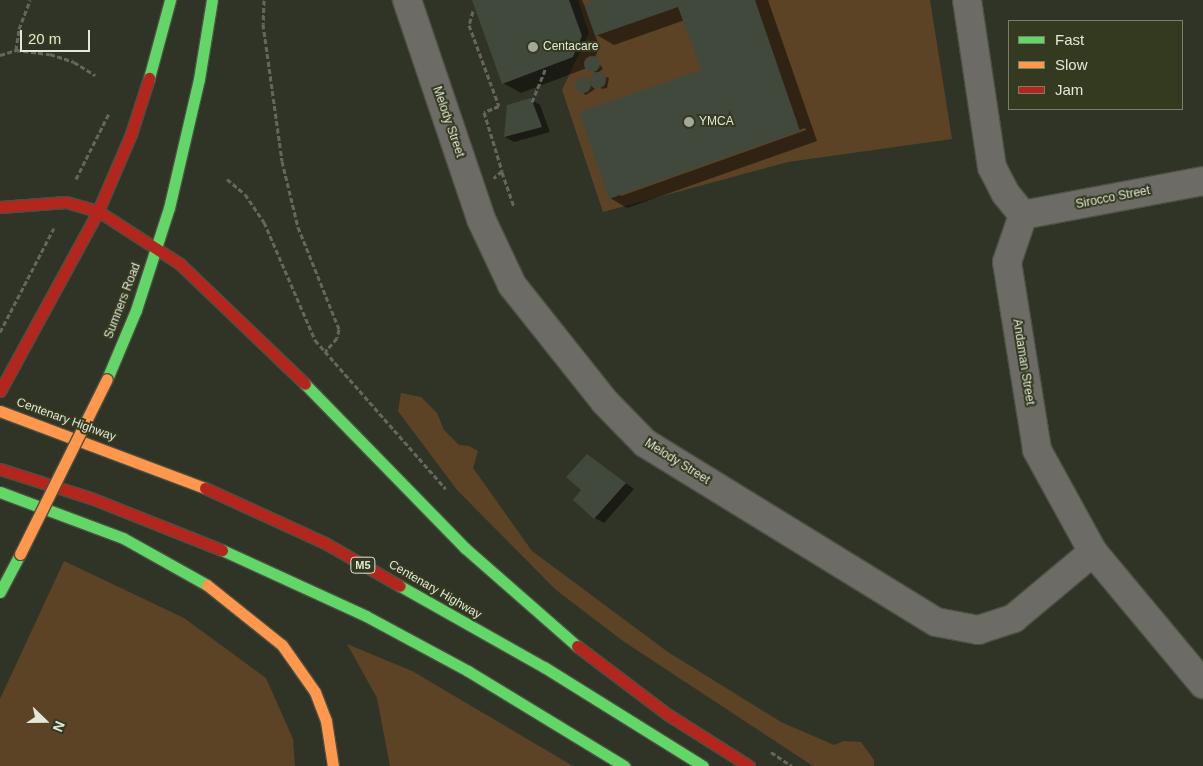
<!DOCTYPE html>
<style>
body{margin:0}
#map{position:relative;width:1203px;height:766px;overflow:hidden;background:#303426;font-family:Arial,sans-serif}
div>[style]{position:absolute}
.green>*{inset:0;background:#5c4326}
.shadow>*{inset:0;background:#0007}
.building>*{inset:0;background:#41493d}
.round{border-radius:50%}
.path>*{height:3px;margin-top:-1.5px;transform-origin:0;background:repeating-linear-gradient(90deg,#66665f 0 5px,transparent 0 7.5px)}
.roads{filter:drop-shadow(1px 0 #4c5043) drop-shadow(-1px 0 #4c5043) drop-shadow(0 1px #4c5043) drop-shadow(0 -1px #4c5043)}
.street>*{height:28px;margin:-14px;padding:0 14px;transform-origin:14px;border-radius:14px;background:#6c6b66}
.fast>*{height:11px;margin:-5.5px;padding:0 5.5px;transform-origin:5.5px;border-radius:5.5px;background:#63d668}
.slow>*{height:11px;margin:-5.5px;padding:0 5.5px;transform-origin:5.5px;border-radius:5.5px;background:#ff974d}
.jam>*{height:11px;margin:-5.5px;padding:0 5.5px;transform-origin:5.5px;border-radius:5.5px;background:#b3261e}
.bridges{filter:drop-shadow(1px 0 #4c5043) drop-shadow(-1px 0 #4c5043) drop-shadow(0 1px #4c5043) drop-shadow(0 -1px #4c5043)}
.slow-bridge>*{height:11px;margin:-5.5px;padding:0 5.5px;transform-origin:5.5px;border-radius:5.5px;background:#ff974d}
.dots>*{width:14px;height:14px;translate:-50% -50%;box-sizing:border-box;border:2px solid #343a20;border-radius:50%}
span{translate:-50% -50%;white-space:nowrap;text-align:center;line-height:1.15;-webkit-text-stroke:4px #343a20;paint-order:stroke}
.shield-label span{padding:1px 4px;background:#343a20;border:1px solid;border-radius:4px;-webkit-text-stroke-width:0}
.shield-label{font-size:11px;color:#e2e7d7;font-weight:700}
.poi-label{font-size:12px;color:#e2e7d7}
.left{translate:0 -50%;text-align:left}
.street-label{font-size:12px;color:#e2e7d7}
.legend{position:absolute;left:1008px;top:20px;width:175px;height:90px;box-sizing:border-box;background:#343a20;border:1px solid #7a7f69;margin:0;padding:6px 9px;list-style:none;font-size:15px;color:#e2e7d7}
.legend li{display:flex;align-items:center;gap:10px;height:25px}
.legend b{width:25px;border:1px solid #7a7f69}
.north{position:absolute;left:20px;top:696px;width:50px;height:50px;-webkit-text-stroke:4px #343a20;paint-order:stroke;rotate:112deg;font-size:14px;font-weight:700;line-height:20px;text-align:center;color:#e2e7d7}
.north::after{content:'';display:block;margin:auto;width:18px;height:22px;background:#e2e7d7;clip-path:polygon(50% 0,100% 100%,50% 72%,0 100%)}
.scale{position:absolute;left:20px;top:30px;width:70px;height:22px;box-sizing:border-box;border:2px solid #e2e7d7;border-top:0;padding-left:6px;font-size:15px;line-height:18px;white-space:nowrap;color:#e2e7d7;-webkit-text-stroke:4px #343a20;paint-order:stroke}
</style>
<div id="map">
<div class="green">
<div style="clip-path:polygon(578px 0,930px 0,952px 139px,788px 162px,603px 212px,562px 90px,589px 33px)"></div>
<div style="clip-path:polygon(401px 393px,421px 397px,437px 413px,444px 430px,459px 445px,469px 446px,478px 451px,473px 468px,532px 551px,668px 652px,781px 722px,834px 745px,844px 741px,861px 742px,874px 760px,874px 766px,813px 766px,623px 641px,556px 590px,457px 490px,398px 411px)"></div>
<div style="clip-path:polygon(64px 561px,184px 618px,266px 678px,293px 739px,295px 766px,0 766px,0 699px)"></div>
<div style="clip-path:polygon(347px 644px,412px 671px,573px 766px,390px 766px,377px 698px)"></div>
</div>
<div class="shadow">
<div style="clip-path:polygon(evenodd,473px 0,582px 0,584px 5px,599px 0,768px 0,817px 141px,627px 208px,610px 198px,703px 71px,685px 20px,614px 45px,595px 34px,599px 47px,595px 58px,603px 69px,596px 74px,609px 78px,607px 88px,602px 89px,591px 81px,596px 73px,587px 68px,521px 93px,503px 83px,473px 0,805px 128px,806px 130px,621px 196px,621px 194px,805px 128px)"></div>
<div style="clip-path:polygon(584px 79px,595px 89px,586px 95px,578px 90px,577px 84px)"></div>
<div style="clip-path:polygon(531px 99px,540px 105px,550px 132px,514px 142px,505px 137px)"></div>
<div style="clip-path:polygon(587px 455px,634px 489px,604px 523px,595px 518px,583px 490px)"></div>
</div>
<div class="building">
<div style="clip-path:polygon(472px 0,569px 0,582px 36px,573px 57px,502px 84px)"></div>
<div style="clip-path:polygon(595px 0,755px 0,800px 131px,609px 199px,579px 112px,701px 70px,678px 7px,595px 36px,584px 4px)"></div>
<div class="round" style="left:584px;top:56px;width:16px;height:16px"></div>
<div class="round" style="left:590px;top:72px;width:16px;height:16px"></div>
<div class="round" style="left:575px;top:77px;width:16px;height:16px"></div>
<div style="clip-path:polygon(531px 98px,542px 127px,504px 137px,507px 105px)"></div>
<div style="clip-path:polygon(587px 454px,626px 483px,594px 519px,573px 500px,581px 490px,566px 477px)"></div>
</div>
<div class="path">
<div style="left:264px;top:0;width:24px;rotate:92deg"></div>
<div style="left:263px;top:24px;width:138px;rotate:82.1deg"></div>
<div style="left:282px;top:161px;width:68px;rotate:76.4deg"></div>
<div style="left:298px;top:227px;width:110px;rotate:68.1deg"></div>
<div style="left:339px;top:329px;width:9px;rotate:103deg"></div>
<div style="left:337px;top:338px;width:18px;rotate:131deg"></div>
<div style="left:473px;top:11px;width:15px;rotate:106deg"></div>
<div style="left:469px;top:25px;width:86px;rotate:69.7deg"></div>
<div style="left:499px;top:106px;width:16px;rotate:158deg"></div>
<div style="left:484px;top:112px;width:62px;rotate:73deg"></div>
<div style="left:502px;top:171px;width:11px;rotate:139deg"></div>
<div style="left:16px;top:50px;width:21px;rotate:-82deg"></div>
<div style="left:19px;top:29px;width:31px;rotate:-69deg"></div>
<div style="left:0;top:55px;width:17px;rotate:-17deg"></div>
<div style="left:16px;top:50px;width:34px;rotate:7deg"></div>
<div style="left:50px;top:54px;width:25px;rotate:18deg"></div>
<div style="left:74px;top:62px;width:25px;rotate:32deg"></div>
<div style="left:532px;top:102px;width:37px;rotate:-68deg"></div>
<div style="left:502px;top:172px;width:36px;rotate:71deg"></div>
<div style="left:76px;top:179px;width:74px;rotate:-63.4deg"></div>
<div style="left:227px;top:179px;width:23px;rotate:40deg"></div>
<div style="left:245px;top:194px;width:34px;rotate:56deg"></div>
<div style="left:264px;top:222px;width:129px;rotate:66.6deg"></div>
<div style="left:315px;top:340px;width:198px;rotate:48.7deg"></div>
<div style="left:0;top:332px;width:117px;rotate:-62.6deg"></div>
<div style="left:771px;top:752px;width:25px;rotate:34deg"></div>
</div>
<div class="roads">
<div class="street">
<div style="left:407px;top:0;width:231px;rotate:71.3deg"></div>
<div style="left:481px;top:219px;width:73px;rotate:64.8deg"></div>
<div style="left:512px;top:285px;width:149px;rotate:51.5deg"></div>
<div style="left:605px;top:402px;width:57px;rotate:45.7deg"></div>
<div style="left:645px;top:443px;width:342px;rotate:31.6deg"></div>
<div style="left:936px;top:622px;width:43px;rotate:10.8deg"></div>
<div style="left:978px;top:630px;width:38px;rotate:-18deg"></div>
<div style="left:1014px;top:618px;width:103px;rotate:-39.9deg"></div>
<div style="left:967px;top:0;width:169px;rotate:81.5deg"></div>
<div style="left:992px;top:167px;width:30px;rotate:63deg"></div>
<div style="left:1006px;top:194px;width:27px;rotate:51deg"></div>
<div style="left:1023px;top:215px;width:50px;rotate:108.8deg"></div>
<div style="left:1007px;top:262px;width:190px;rotate:80.9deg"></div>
<div style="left:1037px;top:450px;width:116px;rotate:61.2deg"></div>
<div style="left:1093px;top:552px;width:172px;rotate:50.2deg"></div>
<div style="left:1023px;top:215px;width:183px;rotate:-10.7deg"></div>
</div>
<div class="fast">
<div style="left:149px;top:78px;width:81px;rotate:-74.9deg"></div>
<div style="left:107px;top:379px;width:75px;rotate:-67.2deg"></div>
<div style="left:136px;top:310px;width:107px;rotate:-72.1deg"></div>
<div style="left:169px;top:208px;width:132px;rotate:-76.9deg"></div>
<div style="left:199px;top:79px;width:80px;rotate:-80.7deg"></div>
<div style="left:305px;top:384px;width:229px;rotate:45.7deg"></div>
<div style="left:465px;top:548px;width:149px;rotate:41.2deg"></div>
<div style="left:0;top:492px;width:131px;rotate:20.5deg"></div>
<div style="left:123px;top:538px;width:96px;rotate:29.2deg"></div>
<div style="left:222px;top:550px;width:158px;rotate:24.6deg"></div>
<div style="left:366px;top:616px;width:116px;rotate:28.3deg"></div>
<div style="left:468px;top:671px;width:183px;rotate:31.3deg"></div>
<div style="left:400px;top:586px;width:165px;rotate:29.4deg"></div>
<div style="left:544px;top:667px;width:187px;rotate:31.9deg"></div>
<div style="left:0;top:592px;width:43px;rotate:-62.2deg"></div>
</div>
<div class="slow">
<div style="left:0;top:411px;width:219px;rotate:20.6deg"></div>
<div style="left:207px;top:585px;width:96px;rotate:38.7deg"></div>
<div style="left:282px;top:645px;width:57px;rotate:54.9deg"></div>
<div style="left:315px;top:692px;width:31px;rotate:69deg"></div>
<div style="left:326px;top:721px;width:46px;rotate:81.2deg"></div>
</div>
<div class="jam">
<div style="left:0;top:207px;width:66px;rotate:-4.3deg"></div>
<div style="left:66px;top:202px;width:33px;rotate:16deg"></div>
<div style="left:98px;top:211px;width:98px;rotate:32.9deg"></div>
<div style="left:180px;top:264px;width:173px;rotate:43.8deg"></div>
<div style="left:0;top:391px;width:205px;rotate:-61.4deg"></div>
<div style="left:98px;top:211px;width:84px;rotate:-66.8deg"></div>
<div style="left:131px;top:134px;width:59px;rotate:-72.2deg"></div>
<div style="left:0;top:469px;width:96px;rotate:17.7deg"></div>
<div style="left:91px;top:498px;width:141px;rotate:21.7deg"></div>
<div style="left:205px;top:488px;width:132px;rotate:24.6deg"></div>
<div style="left:325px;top:543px;width:86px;rotate:29.8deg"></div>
<div style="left:577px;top:646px;width:113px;rotate:37.1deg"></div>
<div style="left:667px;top:714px;width:97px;rotate:32.4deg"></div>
</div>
</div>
<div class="bridges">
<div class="slow-bridge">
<div style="left:20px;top:554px;width:195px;rotate:-63.6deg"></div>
</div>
</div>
<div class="dots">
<div style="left:533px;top:47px;background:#a4a899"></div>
<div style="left:689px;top:122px;background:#a4a899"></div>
</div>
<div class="shield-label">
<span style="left:363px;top:565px">M5</span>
</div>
<div class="poi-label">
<span class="left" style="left:543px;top:47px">Centacare</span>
<span class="left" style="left:699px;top:122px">YMCA</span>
</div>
<div class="street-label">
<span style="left:448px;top:122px;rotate:71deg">Melody Street</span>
<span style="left:1113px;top:198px;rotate:-11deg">Sirocco Street</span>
<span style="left:123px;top:301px;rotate:-69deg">Sumners Road</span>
<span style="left:1023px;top:362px;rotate:81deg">Andaman Street</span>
<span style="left:66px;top:420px;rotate:20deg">Centenary Highway</span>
<span style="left:677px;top:462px;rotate:32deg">Melody Street</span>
<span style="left:435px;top:590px;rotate:30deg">Centenary Highway</span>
</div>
<ul class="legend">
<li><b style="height:6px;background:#63d668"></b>Fast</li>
<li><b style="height:6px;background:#ff974d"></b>Slow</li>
<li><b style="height:6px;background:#b3261e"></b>Jam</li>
</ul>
<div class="north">N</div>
<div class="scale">20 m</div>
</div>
